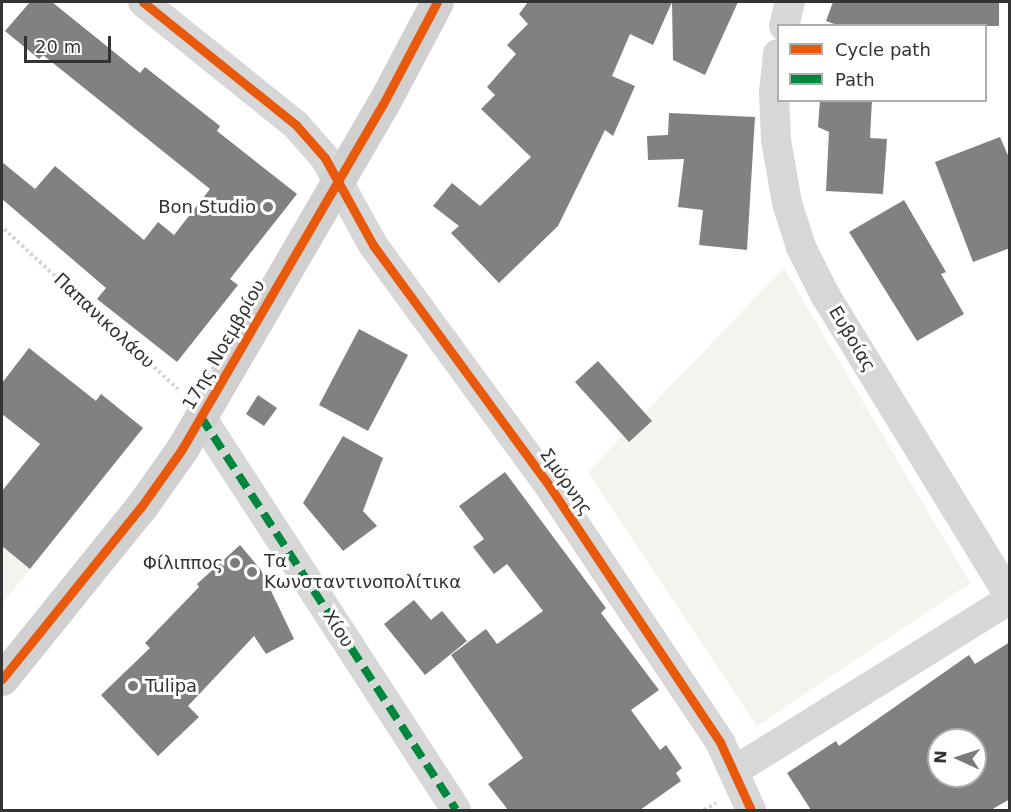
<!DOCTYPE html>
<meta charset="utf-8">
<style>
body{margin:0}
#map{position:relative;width:1011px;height:812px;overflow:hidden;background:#fff;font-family:"DejaVu Sans",sans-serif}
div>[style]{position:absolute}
.green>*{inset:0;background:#f1f5ed}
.building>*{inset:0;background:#818181}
.path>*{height:4px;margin-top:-2px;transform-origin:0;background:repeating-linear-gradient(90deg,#d6d6d6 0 3px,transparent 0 6px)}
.street>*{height:30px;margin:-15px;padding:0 15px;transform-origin:15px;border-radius:15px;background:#d7d7d7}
.secondary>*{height:33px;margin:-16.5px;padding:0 16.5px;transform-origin:16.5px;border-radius:16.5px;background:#d0d0d0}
.quiet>*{height:8px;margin-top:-4px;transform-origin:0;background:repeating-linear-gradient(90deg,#00873e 0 15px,transparent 0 23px)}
.cycleway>*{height:9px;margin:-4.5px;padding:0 4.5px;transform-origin:4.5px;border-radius:4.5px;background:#e8590c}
.dots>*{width:16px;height:16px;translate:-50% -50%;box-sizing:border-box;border:3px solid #fff;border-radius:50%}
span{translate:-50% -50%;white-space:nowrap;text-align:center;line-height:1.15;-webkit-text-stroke:6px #fff;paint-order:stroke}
.poi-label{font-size:18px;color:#333}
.right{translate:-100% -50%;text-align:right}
.left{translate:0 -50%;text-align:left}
.street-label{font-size:18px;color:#333}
.frame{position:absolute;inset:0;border:3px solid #333;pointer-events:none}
.legend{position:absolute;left:777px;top:24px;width:210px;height:78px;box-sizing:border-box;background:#fff;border:2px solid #adadad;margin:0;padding:8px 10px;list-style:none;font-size:18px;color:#333}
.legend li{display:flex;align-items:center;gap:12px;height:30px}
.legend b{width:30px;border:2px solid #adadad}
.north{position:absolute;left:927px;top:728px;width:60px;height:60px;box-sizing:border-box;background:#fff;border:2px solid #adadad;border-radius:50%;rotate:273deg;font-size:16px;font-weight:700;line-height:24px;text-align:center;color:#333}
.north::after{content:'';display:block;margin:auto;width:21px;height:27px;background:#7a7a7a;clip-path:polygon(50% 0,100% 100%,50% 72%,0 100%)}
.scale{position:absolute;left:24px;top:36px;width:87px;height:27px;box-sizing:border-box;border:3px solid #333;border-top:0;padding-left:8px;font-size:18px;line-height:21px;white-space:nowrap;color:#333;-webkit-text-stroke:4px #fff;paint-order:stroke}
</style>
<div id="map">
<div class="green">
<div style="clip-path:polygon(784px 268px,970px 583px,757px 726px,588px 472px)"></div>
<div style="clip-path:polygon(2px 546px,30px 569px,2px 604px)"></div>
</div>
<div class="building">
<div style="clip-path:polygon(30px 2px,52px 2px,140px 73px,145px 67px,220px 126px,217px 131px,297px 194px,230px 279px,238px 285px,177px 362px,97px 299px,106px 288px,2px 199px,2px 162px,35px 189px,55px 166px,144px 240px,158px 222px,174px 235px,210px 189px,43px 55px,39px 59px,5px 31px)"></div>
<div style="clip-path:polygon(528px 2px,738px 2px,705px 75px,673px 60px,672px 2px,653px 45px,630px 34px,612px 76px,635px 86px,613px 136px,605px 130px,558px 226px,499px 283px,451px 233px,459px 226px,433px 206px,452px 183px,480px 206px,531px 157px,481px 109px,495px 95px,487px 87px,516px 54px,507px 45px,528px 24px,519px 14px)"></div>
<div style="clip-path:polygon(833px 2px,999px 2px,999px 26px,840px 26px,826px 21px)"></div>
<div style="clip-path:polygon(820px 100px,872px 100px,870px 138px,887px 139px,883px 194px,826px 191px,829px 132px,818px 127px)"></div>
<div style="clip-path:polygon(669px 113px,755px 117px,747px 250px,699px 245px,703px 210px,678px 207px,684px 159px,648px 160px,647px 136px,668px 135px)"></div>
<div style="clip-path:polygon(1000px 137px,1010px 160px,1010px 248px,973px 262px,935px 162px)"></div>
<div style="clip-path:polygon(904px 200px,946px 272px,941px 274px,964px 314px,917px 341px,849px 232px)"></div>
<div style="clip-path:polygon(359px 329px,408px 355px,368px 431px,319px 405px)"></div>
<div style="clip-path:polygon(29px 348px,96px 401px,101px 394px,143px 428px,30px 569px,2px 546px,2px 491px,40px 444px,2px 414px,2px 383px)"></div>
<div style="clip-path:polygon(598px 361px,652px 421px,629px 442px,575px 382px)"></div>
<div style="clip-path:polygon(258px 395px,277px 408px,264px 426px,246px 414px)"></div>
<div style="clip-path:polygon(343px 436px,383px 458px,363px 511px,377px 526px,343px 551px,303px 503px)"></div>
<div style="clip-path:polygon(505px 472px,606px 608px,601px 613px,659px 690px,631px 710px,660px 750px,666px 745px,682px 768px,676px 773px,681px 781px,640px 810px,508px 810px,488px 784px,523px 758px,451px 655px,486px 629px,497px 644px,543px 611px,507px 564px,494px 574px,473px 547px,484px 539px,459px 506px)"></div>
<div style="clip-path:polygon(240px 545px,261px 570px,294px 639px,266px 654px,254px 636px,188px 706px,199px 717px,158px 756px,101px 695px,150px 648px,145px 643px,199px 587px,197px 584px)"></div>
<div style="clip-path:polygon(414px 600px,431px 620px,442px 611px,467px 641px,425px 675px,384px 624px)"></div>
<div style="clip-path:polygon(evenodd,1010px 642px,1010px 799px,991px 810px,811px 810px,787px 773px,836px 741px,839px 746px,969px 655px,975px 664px,1010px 642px,939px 740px,975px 740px,975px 776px,939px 776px,939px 740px)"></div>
</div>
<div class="path">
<div style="left:4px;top:229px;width:239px;rotate:42.6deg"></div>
<div style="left:704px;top:810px;width:14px;rotate:-30deg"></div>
</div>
<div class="street">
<div style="left:143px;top:2px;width:196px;rotate:38.8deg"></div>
<div style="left:296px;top:125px;width:44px;rotate:48.7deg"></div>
<div style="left:325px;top:158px;width:99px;rotate:61.1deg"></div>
<div style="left:373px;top:245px;width:293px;rotate:53.8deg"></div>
<div style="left:546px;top:481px;width:314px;rotate:56.3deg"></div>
<div style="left:720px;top:742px;width:75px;rotate:65.5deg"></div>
<div style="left:784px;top:26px;width:25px;rotate:-76deg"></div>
<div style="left:778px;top:54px;width:38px;rotate:96deg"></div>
<div style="left:774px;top:92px;width:48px;rotate:87.6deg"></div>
<div style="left:776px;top:140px;width:64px;rotate:80.1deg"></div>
<div style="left:787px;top:203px;width:46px;rotate:72.3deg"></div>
<div style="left:801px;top:247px;width:54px;rotate:63.4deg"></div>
<div style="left:825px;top:295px;width:354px;rotate:58.5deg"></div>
<div style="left:201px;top:417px;width:468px;rotate:57deg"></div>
<div style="left:734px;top:771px;width:325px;rotate:-31.9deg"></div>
</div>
<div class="secondary">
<div style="left:2px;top:679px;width:221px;rotate:-51.1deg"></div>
<div style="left:141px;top:507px;width:71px;rotate:-54.7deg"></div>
<div style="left:182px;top:449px;width:399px;rotate:-59.8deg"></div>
<div style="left:383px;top:104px;width:115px;rotate:-62.1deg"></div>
</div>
<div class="quiet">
<div style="left:201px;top:417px;width:468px;rotate:57deg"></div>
</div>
<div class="cycleway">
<div style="left:143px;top:2px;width:196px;rotate:38.8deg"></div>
<div style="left:296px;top:125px;width:44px;rotate:48.7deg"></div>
<div style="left:325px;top:158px;width:99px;rotate:61.1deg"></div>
<div style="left:373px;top:245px;width:293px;rotate:53.8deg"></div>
<div style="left:546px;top:481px;width:314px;rotate:56.3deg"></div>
<div style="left:720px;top:742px;width:75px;rotate:65.5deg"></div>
<div style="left:2px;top:679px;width:221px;rotate:-51.1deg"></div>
<div style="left:141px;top:507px;width:71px;rotate:-54.7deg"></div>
<div style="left:182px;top:449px;width:399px;rotate:-59.8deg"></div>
<div style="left:383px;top:104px;width:115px;rotate:-62.1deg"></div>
</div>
<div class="dots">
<div style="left:268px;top:207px;background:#7a7a7a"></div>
<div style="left:235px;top:563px;background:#7a7a7a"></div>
<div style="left:252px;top:572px;background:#7a7a7a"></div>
<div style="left:133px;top:686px;background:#7a7a7a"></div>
</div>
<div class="poi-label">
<span class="right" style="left:256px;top:207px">Bon Studio</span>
<span class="left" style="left:264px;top:572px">Τα<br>Κωνσταντινοπολίτικα</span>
<span class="right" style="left:223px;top:563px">Φίλιππος</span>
<span class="left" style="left:145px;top:686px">Tulipa</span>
</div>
<div class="street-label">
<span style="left:104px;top:321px;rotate:43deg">Παπανικολάου</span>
<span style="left:852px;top:339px;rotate:59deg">Ευβοίας</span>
<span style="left:224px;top:345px;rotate:-60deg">17ης Νοεμβρίου</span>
<span style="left:566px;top:482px;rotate:55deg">Σμύρνης</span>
<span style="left:338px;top:629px;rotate:57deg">Χίου</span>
</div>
<div class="frame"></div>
<ul class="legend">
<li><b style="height:8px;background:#e8590c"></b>Cycle path</li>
<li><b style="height:8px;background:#00873e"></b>Path</li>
</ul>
<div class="north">N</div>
<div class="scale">20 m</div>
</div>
